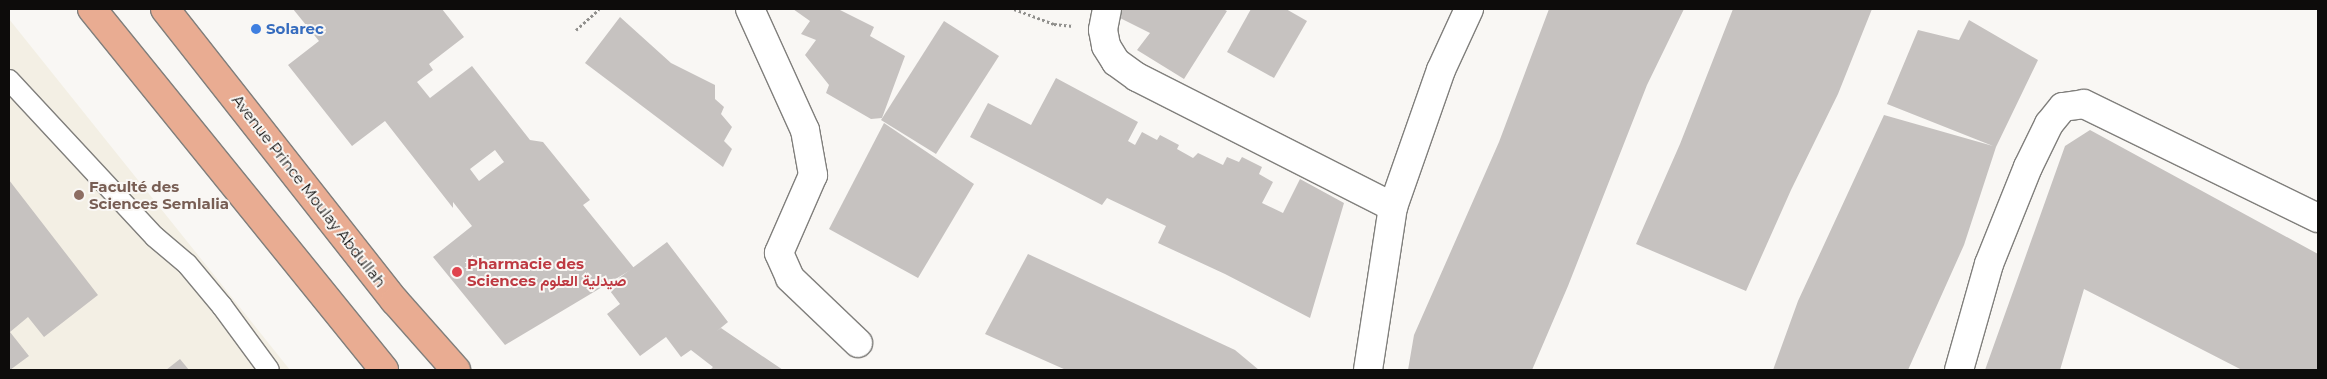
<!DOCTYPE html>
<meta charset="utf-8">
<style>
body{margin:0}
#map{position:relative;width:2327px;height:379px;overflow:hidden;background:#f9f7f4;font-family:Montserrat,Vazirmatn,sans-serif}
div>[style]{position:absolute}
.built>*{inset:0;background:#f3efe4}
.building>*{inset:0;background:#c6c2c0}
.path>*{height:3px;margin-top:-1.5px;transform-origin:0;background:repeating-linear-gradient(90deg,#908f8c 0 2.5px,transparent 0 5px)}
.roads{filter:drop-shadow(1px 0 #807f7c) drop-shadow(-1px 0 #807f7c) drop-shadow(0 1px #807f7c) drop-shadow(0 -1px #807f7c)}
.lane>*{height:20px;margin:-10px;padding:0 10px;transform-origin:10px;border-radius:10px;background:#fff}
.street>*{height:28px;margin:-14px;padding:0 14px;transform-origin:14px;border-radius:14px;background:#fff}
.primary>*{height:28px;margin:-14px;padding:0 14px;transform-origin:14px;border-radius:14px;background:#e9ac92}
.dots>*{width:14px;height:14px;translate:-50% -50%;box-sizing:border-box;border:2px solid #f9f7f4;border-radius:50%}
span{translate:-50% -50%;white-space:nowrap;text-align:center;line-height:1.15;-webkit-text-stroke:4px #f9f7f4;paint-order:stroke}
.shop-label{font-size:15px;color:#366cbe;font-weight:700}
.left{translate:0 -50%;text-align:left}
.education-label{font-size:15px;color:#785e54;font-weight:700}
.street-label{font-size:15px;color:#0d0c0b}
.health-label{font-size:15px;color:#be3a42;font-weight:700}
.frame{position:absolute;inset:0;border:10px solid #0d0c0b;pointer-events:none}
</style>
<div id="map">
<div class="built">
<div style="clip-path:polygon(9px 19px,290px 370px,9px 370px)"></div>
</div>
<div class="building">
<div style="clip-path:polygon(evenodd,293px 9px,442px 9px,464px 37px,429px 64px,433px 70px,417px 82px,430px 98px,472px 66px,530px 140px,543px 142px,590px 200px,583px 205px,634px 268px,505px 345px,433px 257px,472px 226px,453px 202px,453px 208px,385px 121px,352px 146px,288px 65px,319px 41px,293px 9px,495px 150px,504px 162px,479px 181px,470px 169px,495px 150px)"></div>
<div style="clip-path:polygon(793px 9px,838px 9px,874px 27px,870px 36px,905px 56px,882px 118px,871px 119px,826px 93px,829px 85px,805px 55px,816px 40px,801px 34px,810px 21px)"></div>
<div style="clip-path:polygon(1122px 9px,1223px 9px,1227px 11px,1184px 79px,1137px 50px,1150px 33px,1118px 17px)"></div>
<div style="clip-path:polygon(1251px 9px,1286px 9px,1307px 21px,1274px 78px,1227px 52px)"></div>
<div style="clip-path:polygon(1549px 9px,1684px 9px,1647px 85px,1568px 286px,1532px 370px,1408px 370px,1414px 335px,1499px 142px)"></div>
<div style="clip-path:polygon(1733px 9px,1872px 9px,1838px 94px,1791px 190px,1746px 291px,1636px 244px,1680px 144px)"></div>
<div style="clip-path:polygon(620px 17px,671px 63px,715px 85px,715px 99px,724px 107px,721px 114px,732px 127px,724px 141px,732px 149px,723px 167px,585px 63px)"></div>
<div style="clip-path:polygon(1969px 20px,2038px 60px,1996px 147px,1964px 245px,1908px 370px,1773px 370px,1798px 301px,1884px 115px,1993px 146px,1887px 104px,1918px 30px,1959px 40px)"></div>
<div style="clip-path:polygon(944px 21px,999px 56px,936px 154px,881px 120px)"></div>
<div style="clip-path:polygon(1056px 78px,1138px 122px,1128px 141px,1135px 145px,1142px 132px,1157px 140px,1160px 135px,1179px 145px,1177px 149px,1193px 158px,1198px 153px,1223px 165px,1227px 157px,1239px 162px,1242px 157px,1262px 167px,1259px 174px,1273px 182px,1262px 203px,1283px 213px,1300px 179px,1344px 203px,1310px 318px,1225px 274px,1158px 243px,1166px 226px,1107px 198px,1102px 205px,970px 137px,988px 103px,1031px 125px)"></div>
<div style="clip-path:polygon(884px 123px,974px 184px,918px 278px,829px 229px)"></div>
<div style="clip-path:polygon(2090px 130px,2318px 254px,2318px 370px,2242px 370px,2084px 289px,2060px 370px,1985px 370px,2065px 146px)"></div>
<div style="clip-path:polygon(9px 180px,98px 295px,44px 337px,28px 317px,10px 332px,29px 356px,10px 370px,9px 370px)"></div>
<div style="clip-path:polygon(667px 242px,728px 322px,717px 331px,721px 328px,783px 370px,710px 370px,713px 367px,691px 350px,681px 357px,666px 337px,640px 356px,607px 314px,620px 304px,607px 287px)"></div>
<div style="clip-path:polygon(1028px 254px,1235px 350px,1259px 370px,1066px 370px,985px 334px)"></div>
<div style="clip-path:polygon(180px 359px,189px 370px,166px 370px)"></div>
</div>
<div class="path">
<div style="left:1014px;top:9px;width:43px;rotate:20.6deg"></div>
<div style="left:1054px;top:24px;width:19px;rotate:6deg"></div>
<div style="left:576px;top:30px;width:31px;rotate:-42deg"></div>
</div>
<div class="roads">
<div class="lane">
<div style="left:9px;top:80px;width:214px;rotate:47.1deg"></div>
<div style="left:155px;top:237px;width:42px;rotate:40.2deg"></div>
<div style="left:187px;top:264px;width:55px;rotate:50.2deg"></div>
<div style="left:222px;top:306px;width:79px;rotate:53.7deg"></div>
</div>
<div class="street">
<div style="left:750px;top:9px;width:133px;rotate:65.6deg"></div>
<div style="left:805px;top:130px;width:46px;rotate:79.9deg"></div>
<div style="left:813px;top:175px;width:85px;rotate:113.6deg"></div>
<div style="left:779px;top:253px;width:27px;rotate:66deg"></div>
<div style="left:790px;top:278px;width:94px;rotate:43.7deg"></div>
<div style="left:1107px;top:9px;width:21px;rotate:101deg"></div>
<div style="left:1103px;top:30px;width:16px;rotate:79deg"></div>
<div style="left:1106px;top:46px;width:19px;rotate:58deg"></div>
<div style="left:1116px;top:62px;width:26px;rotate:36deg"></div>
<div style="left:1137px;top:77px;width:287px;rotate:26.9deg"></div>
<div style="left:1368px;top:370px;width:165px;rotate:-81.3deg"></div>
<div style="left:1393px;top:207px;width:145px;rotate:-70.7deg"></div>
<div style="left:1441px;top:70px;width:67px;rotate:-65.3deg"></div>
<div style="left:1959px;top:370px;width:110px;rotate:-74.2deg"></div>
<div style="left:1989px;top:264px;width:105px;rotate:-68.1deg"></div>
<div style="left:2028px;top:167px;width:48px;rotate:-64deg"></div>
<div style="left:2049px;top:124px;width:22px;rotate:-51deg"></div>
<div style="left:2063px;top:107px;width:21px;rotate:-8deg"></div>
<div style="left:2084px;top:104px;width:260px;rotate:26deg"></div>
</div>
<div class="primary">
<div style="left:92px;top:9px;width:464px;rotate:51deg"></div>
<div style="left:165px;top:9px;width:372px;rotate:51.8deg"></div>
<div style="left:395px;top:301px;width:92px;rotate:48.5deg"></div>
</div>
</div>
<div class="dots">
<div style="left:256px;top:29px;background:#3f7fe0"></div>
<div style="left:79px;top:195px;background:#8d6e63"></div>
<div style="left:457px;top:272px;background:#e0444e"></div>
</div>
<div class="shop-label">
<span class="left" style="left:266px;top:29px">Solarec</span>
</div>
<div class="education-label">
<span class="left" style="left:89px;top:195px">Faculté des<br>Sciences Semlalia</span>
</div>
<div class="street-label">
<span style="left:309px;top:191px;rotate:52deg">Avenue Prince Moulay Abdullah</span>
</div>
<div class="health-label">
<span class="left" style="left:467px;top:272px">Pharmacie des<br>Sciences صيدلية العلوم</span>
</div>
<div class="frame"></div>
</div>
